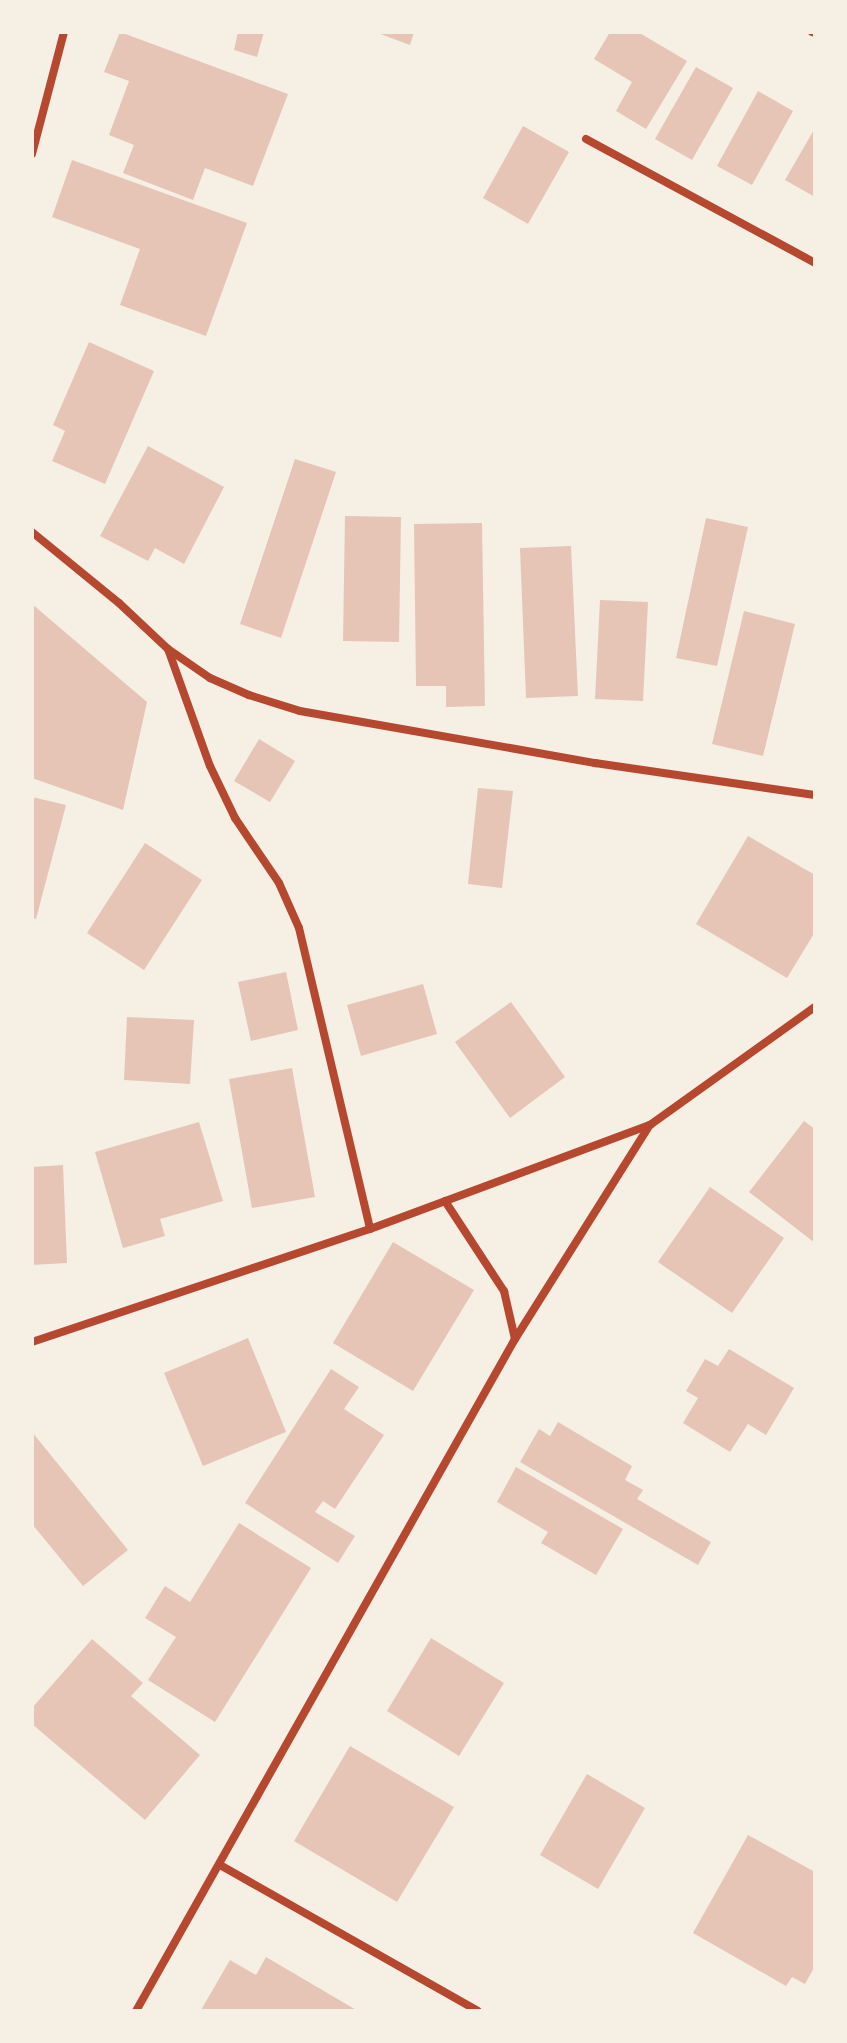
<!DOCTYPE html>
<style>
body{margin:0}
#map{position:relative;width:847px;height:2043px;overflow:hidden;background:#f6efe4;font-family:Signika,sans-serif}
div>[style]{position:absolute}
.building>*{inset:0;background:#e6c5b7}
.minor>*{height:8px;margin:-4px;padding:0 4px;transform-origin:4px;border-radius:4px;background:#b5482f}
span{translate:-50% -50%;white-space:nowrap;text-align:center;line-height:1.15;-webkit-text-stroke:6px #f6efe4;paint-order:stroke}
.frame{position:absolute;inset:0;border:34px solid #f6efe4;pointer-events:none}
</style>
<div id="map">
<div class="building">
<div style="clip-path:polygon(120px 32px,288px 94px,253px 186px,205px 168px,193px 200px,123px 173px,134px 145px,109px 135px,129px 81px,104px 72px)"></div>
<div style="clip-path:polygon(238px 32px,264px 32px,257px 57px,234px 50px)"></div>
<div style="clip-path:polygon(375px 32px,414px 32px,410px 45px)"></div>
<div style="clip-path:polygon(610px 32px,638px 32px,687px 61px,646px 129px,616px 111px,632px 82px,594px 59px)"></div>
<div style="clip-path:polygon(696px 67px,733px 88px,692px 160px,655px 139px)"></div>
<div style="clip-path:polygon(758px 91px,793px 111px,752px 185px,717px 166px)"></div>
<div style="clip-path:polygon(523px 126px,569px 152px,528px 224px,483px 198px)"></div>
<div style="clip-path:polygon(815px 128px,815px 197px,785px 180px)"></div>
<div style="clip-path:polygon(72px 160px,247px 223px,206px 336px,120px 305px,140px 249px,52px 217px)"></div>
<div style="clip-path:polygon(89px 342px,154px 371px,105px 484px,52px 461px,65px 431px,53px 425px)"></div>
<div style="clip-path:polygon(148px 446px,224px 487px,184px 564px,155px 548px,148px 561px,100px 536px)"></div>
<div style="clip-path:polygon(295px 459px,336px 472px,281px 638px,240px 624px)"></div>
<div style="clip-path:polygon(345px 516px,401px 517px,399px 642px,343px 641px)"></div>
<div style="clip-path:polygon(706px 518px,748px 527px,717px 666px,676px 658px)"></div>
<div style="clip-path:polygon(482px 523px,485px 706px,446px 707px,446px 686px,416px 686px,414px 524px)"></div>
<div style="clip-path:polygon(571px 546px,578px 696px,526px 698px,520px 548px)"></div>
<div style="clip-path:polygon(600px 600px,648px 602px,643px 701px,595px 699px)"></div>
<div style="clip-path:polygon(32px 604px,147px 702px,123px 810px,32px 778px)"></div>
<div style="clip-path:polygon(744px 611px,795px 624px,763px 756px,712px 744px)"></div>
<div style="clip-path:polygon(259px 739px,295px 761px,270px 802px,234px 781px)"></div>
<div style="clip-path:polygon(478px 788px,513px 791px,502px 888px,468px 884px)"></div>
<div style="clip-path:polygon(32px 797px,66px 805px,36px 919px,32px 918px)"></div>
<div style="clip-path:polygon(748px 836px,815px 875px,815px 932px,787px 978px,696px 924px)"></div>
<div style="clip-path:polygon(145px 843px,202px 880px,144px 970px,87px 933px)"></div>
<div style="clip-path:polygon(286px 972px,298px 1030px,251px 1041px,238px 982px)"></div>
<div style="clip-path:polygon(423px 984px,437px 1034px,361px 1056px,347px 1005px)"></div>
<div style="clip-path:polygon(511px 1002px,565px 1077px,510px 1118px,455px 1042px)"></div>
<div style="clip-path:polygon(127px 1017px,194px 1020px,190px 1084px,124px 1080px)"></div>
<div style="clip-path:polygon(292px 1068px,315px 1197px,252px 1208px,229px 1079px)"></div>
<div style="clip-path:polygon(804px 1121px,815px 1129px,815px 1243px,749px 1192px)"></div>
<div style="clip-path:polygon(199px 1122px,223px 1201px,160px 1219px,165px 1236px,123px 1248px,95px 1152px)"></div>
<div style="clip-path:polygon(63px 1165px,67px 1263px,32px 1265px,32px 1167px)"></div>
<div style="clip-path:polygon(710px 1187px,784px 1238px,732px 1313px,658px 1262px)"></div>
<div style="clip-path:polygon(393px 1242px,474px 1290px,413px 1391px,333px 1343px)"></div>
<div style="clip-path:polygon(248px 1338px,286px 1432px,203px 1466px,164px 1373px)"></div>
<div style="clip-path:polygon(729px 1349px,794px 1388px,766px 1435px,748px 1424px,730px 1452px,683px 1423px,698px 1398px,686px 1391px,705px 1359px,718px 1366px)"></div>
<div style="clip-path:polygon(331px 1369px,359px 1387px,344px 1409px,384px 1435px,335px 1509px,323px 1501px,315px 1512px,355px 1536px,338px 1563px,245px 1503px)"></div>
<div style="clip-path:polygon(558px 1422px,632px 1466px,625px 1480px,643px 1490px,637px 1499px,711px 1542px,698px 1565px,520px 1462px,539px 1429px,550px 1436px)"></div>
<div style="clip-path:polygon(32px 1432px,128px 1550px,83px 1586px,32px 1524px)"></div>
<div style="clip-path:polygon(516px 1467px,623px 1529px,596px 1575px,541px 1543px,548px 1532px,497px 1502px)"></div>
<div style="clip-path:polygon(239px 1523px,311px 1568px,215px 1722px,148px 1680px,176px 1637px,145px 1618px,165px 1586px,190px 1602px)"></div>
<div style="clip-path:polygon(431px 1638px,504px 1683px,459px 1756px,387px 1711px)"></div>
<div style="clip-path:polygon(92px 1639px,143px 1683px,131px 1696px,200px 1755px,145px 1820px,32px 1724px,32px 1708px)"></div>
<div style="clip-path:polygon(350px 1746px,454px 1807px,397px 1902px,294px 1841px)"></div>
<div style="clip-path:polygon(587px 1774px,645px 1808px,598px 1889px,540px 1855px)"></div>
<div style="clip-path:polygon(748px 1835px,815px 1872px,815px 1966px,805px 1984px,792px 1977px,786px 1986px,693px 1933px)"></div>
<div style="clip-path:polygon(266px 1957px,358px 2011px,201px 2010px,230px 1960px,256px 1975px)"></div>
</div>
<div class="minor">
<div style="left:812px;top:32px;width:3px;rotate:18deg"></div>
<div style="left:586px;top:139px;width:260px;rotate:28.4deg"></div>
<div style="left:32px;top:154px;width:126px;rotate:-75.3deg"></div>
<div style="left:32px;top:532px;width:112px;rotate:39.2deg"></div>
<div style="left:119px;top:603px;width:67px;rotate:43.2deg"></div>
<div style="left:168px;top:649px;width:51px;rotate:34.6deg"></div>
<div style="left:210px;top:678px;width:43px;rotate:23.6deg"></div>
<div style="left:249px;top:695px;width:53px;rotate:17.4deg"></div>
<div style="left:300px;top:711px;width:300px;rotate:10deg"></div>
<div style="left:595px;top:763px;width:222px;rotate:8.3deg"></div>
<div style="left:168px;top:649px;width:124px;rotate:70.3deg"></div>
<div style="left:210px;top:766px;width:58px;rotate:64.3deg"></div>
<div style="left:235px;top:818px;width:78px;rotate:55.9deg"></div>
<div style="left:279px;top:883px;width:49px;rotate:66deg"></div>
<div style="left:299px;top:928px;width:309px;rotate:76.7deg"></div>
<div style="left:445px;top:1201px;width:108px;rotate:56.8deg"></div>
<div style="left:504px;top:1291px;width:49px;rotate:77.1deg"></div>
<div style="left:32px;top:1342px;width:356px;rotate:-18.5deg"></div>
<div style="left:370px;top:1229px;width:299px;rotate:-20.4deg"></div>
<div style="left:650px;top:1125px;width:203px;rotate:-35.6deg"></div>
<div style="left:220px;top:1865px;width:296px;rotate:29.5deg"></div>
<div style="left:136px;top:2011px;width:772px;rotate:-60.58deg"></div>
<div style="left:515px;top:1339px;width:253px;rotate:-57.8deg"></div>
</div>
<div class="frame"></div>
</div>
